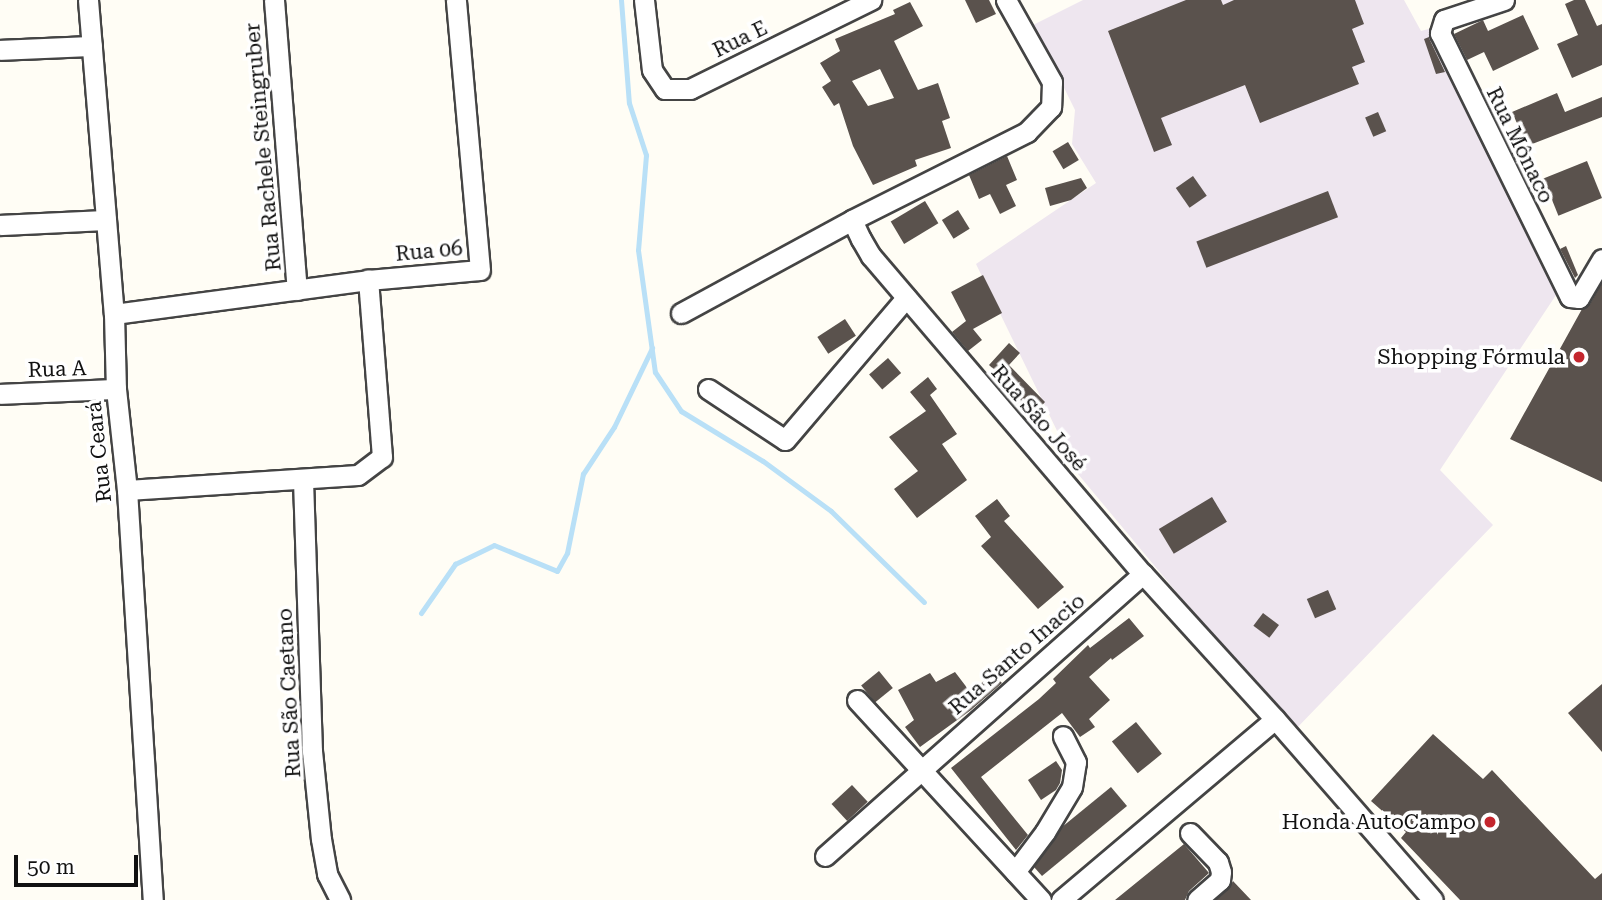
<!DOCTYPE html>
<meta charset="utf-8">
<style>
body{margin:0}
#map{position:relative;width:1602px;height:900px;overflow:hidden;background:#fffdf5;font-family:"Roboto Serif",serif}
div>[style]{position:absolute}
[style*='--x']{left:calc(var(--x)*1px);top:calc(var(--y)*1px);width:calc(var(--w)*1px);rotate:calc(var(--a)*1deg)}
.industrial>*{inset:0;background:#eee6ef}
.stream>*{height:5px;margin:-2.5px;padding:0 2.5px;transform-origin:2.5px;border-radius:2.5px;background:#b9e0f7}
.building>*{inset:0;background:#5a524d;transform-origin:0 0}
.roads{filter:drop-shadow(2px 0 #444) drop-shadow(-2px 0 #444) drop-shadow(0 2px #444) drop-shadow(0 -2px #444)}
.minor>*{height:19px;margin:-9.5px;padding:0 9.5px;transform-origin:9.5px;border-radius:9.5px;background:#fff}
.dots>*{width:19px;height:19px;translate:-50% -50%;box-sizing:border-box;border:4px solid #fff;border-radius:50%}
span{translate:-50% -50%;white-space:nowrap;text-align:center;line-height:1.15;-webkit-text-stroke:7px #fff;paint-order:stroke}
.street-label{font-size:21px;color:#111}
.poi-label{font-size:21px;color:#111}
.right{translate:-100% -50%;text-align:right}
.scale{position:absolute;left:14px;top:855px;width:124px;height:32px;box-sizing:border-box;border:4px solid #111;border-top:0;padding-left:9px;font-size:21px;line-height:24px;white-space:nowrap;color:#111;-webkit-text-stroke:5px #fff;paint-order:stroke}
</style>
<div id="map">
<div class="industrial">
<i style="clip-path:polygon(1083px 0,1404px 0,1421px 31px,1443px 25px,1564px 283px,1440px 470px,1493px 525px,1293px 732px,1078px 474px,976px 264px,1096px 183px,1072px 144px,1075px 110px,1033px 25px)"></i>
</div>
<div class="stream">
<i style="--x:621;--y:0;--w:103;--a:85.6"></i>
<i style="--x:629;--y:103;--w:55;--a:71.9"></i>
<i style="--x:646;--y:155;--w:95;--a:94.8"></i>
<i style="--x:638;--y:250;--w:123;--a:82.1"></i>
<i style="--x:655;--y:372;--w:47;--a:56.3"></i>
<i style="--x:681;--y:411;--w:96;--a:31.4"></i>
<i style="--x:763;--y:461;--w:84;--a:36.3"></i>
<i style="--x:831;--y:511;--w:130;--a:44.4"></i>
<i style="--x:421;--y:613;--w:60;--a:-55.2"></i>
<i style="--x:455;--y:564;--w:43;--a:-26"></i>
<i style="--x:494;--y:545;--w:68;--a:22.4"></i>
<i style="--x:557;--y:571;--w:21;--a:-61"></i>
<i style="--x:567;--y:553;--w:81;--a:-78.6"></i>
<i style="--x:583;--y:474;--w:56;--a:-56.6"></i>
<i style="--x:614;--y:427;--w:88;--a:-64.3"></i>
</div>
<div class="building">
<i style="clip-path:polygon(965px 0,989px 0,996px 14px,976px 23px)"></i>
<i style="clip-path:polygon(1186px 0,1221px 0,1223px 5px,1234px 0,1355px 0,1364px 24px,1352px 29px,1365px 62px,1352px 67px,1359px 84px,1260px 123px,1245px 85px,1161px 118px,1172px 145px,1154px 152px,1108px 31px)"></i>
<i style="clip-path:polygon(1574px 0,1585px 0,1597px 26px,1602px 24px,1602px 65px,1572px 78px,1557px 44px,1578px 35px,1565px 4px)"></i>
<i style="clip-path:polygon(evenodd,910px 2px,923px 26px,894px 41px,918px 90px,938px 83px,950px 118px,942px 121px,951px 148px,915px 160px,917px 166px,873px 185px,853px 146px,839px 103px,834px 106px,822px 87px,831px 81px,820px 63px,840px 51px,835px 39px,895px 14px,893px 10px,910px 2px,880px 69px,894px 98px,868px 106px,852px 81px,880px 69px)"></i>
<i style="clip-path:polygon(1523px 15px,1539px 49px,1493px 71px,1484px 52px,1467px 60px,1454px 34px,1483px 20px,1488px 31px)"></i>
<i style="clip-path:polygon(1429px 37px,1429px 38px,1445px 72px,1436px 74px,1424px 39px)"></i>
<i style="clip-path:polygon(1557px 93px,1565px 112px,1602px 97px,1602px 117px,1527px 146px,1512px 112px)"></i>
<i style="left:1378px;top:112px;width:21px;height:14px;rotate:67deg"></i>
<i style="left:1068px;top:142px;width:21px;height:18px;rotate:59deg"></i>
<i style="clip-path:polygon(1007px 156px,1017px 180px,1006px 185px,1016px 206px,1000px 214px,990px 194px,979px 199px,969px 175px)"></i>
<i style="left:1587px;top:161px;width:40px;height:47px;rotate:68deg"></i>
<i style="left:1193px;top:176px;width:24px;height:21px;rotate:55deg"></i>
<i style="clip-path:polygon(1081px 178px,1087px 188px,1071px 200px,1050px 206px,1045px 188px)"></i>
<i style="left:1328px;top:191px;width:28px;height:141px;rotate:69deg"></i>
<i style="left:925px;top:201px;width:26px;height:40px;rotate:59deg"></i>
<i style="left:958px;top:210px;width:22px;height:19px;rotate:58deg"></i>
<i style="clip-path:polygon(1566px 246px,1578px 275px,1575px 278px,1560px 249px)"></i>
<i style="clip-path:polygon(983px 275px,1002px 313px,973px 329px,982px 340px,968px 351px,952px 332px,966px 321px,951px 292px)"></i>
<i style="clip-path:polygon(1602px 283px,1602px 482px,1510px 439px,1582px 309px,1590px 304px)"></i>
<i style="left:845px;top:319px;width:20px;height:33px;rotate:57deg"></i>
<i style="clip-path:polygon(1009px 343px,1020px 353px,1009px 365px,1045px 402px,1038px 410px,1031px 403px,1021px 412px,1007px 396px,1014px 388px,989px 365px)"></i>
<i style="left:888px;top:358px;width:20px;height:25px;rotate:49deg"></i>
<i style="clip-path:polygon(928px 377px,937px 389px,930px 395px,957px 434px,942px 444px,967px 480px,917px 518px,894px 489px,918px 471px,889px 437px,926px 411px,910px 392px)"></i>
<i style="left:1212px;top:497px;width:29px;height:62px;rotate:59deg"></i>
<i style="clip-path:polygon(997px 499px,1010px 516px,1004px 521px,1064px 587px,1038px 609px,981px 546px,991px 537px,975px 516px)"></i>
<i style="left:1328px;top:590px;width:21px;height:23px;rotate:67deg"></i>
<i style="left:1263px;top:613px;width:20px;height:16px;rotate:37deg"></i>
<i style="clip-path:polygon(1129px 618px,1144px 636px,1112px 660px,1111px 658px,1089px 677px,1110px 700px,1089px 719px,1095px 727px,1080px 737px,1062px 713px,981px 777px,1028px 835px,1016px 850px,951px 768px,1039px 699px,1056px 683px,1053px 679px,1088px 645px,1090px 648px)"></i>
<i style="left:879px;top:671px;width:22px;height:23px;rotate:51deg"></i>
<i style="clip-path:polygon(955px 672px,971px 693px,992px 673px,1002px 683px,971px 710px,920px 747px,905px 727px,914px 720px,898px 690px,930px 673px,936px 682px)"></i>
<i style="clip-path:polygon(1602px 684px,1602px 752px,1568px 713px)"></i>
<i style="left:1136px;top:722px;width:41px;height:31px;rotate:51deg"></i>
<i style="clip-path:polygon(1433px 734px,1483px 779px,1492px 770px,1595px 879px,1602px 873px,1602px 900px,1460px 900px,1401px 838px,1406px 832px,1371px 801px)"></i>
<i style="clip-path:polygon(1056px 761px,1062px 770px,1060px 783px,1056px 790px,1041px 800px,1028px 780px)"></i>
<i style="left:852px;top:785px;width:23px;height:28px;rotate:47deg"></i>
<i style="clip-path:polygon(1111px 787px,1127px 806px,1042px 876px,1034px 867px,1062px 827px)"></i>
<i style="clip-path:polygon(1184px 844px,1209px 873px,1189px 891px,1185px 900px,1115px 900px)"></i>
<i style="clip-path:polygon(1233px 881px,1251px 900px,1216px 900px,1228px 889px)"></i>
</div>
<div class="roads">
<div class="minor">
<i style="--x:88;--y:0;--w:315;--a:85.3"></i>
<i style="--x:114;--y:314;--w:75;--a:88.5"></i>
<i style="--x:116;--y:389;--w:102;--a:83.8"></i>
<i style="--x:127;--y:490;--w:411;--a:86.4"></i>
<i style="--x:274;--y:0;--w:291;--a:85.5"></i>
<i style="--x:644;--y:0;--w:70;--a:83.5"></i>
<i style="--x:652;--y:70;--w:23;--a:56"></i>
<i style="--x:665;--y:89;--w:25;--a:0"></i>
<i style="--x:690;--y:89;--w:202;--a:-26.2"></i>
<i style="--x:1006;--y:0;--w:94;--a:60.7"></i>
<i style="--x:1052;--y:82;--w:25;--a:92"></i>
<i style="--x:1051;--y:107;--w:35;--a:134"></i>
<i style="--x:1027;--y:132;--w:196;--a:153.3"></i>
<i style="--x:852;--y:220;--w:21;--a:65"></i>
<i style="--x:861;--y:239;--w:20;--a:60"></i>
<i style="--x:871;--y:256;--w:418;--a:49.5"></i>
<i style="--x:1143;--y:574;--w:196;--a:47.7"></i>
<i style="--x:1275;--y:719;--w:240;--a:48.9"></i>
<i style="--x:1504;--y:0;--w:63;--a:161.6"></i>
<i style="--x:1444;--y:20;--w:14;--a:107"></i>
<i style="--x:1440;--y:33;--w:294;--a:63.8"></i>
<i style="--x:1570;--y:297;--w:9;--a:6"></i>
<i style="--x:1579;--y:298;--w:45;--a:-59.5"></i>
<i style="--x:0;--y:50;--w:92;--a:-2.5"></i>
<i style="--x:0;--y:225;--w:106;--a:-2.7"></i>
<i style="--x:681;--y:313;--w:195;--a:-28.5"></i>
<i style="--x:114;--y:314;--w:256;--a:-7.6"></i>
<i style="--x:368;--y:280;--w:112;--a:-5.1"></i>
<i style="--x:480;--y:270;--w:271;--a:-95.1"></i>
<i style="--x:708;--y:389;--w:92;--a:33.5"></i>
<i style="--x:785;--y:440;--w:187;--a:-49.6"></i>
<i style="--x:0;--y:394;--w:116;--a:-2.5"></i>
<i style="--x:303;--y:480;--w:271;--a:88.1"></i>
<i style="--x:312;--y:751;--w:88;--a:84.2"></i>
<i style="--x:321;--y:839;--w:36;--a:80"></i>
<i style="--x:327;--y:874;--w:29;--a:63"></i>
<i style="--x:127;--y:490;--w:231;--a:-3.7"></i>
<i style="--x:358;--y:475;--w:30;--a:-37"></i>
<i style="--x:382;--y:457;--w:178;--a:-94.5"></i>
<i style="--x:857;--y:700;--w:272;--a:47.4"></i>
<i style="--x:1190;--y:833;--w:40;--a:46"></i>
<i style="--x:1218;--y:862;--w:10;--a:73"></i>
<i style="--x:1221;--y:872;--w:8;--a:97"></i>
<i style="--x:1220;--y:880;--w:30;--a:139"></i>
<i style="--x:825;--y:856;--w:425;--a:-41.6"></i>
<i style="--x:1015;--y:872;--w:50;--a:-53.1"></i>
<i style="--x:1045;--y:832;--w:52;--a:-59"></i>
<i style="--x:1072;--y:787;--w:25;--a:-81"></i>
<i style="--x:1076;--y:762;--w:29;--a:-117"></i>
<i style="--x:1061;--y:900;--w:280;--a:-40.2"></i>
</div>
</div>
<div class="dots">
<i style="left:1579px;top:357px;background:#c4262e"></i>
<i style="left:1490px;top:822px;background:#c4262e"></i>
</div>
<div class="street-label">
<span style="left:740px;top:39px;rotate:-26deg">Rua E</span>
<span style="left:1520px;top:145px;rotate:64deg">Rua Mônaco</span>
<span style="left:263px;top:147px;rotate:-95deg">Rua Rachele Steingruber</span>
<span style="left:429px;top:251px;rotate:-5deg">Rua 06</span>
<span style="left:57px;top:369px;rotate:-2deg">Rua A</span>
<span style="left:1039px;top:418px;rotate:49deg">Rua São José</span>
<span style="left:99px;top:452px;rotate:-96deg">Rua Ceará</span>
<span style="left:1017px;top:654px;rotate:-41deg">Rua Santo Inacio</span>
<span style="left:289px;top:693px;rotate:-93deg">Rua São Caetano</span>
</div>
<div class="poi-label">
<span class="right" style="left:1565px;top:357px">Shopping Fórmula</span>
<span class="right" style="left:1476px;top:822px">Honda AutoCampo</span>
</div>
<div class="scale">50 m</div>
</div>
